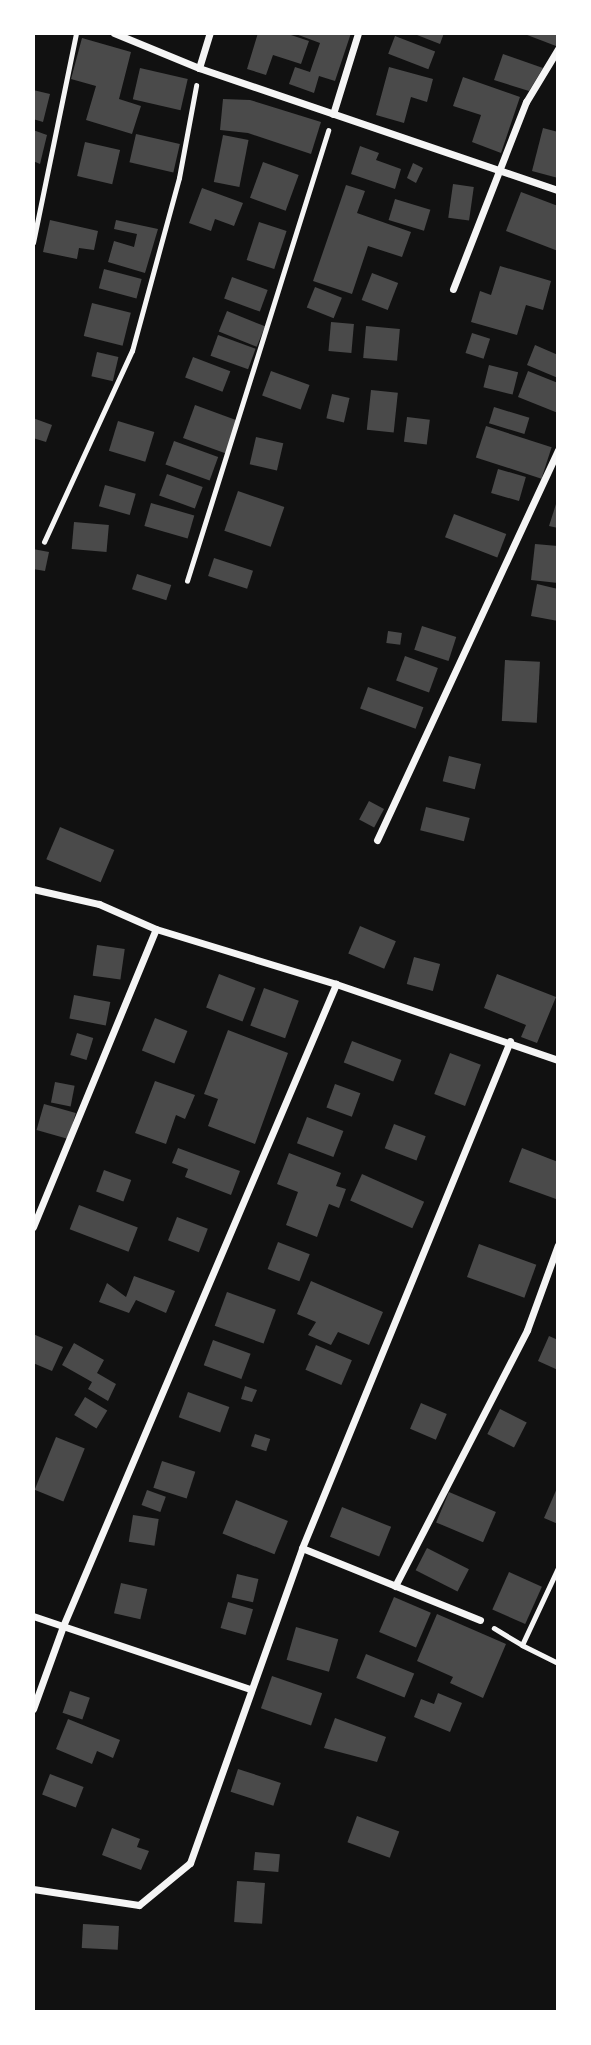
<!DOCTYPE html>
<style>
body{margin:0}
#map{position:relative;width:591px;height:2045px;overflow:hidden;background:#111;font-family:"Open Sans",sans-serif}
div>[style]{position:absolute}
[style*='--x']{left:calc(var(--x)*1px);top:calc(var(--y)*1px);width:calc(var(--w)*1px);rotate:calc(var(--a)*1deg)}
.building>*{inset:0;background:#4a4a4a;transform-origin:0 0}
.path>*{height:4.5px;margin:-2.25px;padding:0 2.25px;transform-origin:2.25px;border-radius:2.25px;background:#f5f5f5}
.minor>*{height:7px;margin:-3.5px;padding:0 3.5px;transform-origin:3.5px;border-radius:3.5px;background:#f5f5f5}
span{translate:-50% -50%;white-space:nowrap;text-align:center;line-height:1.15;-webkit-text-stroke:5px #fff;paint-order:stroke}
.frame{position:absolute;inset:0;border:35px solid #fff;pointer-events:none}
</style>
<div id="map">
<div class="building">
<i style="clip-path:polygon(258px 33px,285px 33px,309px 41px,301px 64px,273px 55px,266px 75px,247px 69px)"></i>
<i style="clip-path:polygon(293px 33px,351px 33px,335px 81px,319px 76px,314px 93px,289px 84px,295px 67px,310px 72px,320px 43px)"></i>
<i style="clip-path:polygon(412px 33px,444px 33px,440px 44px)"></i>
<i style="clip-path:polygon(522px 33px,558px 33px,558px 42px,556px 46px)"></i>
<i style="left:395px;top:36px;width:43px;height:19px;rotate:21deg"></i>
<i style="clip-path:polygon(82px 38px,131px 52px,119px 99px,141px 106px,132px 134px,86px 120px,96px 86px,71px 79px)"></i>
<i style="clip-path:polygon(503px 54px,543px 68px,529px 91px,494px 80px)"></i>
<i style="clip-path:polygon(389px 67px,433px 79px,427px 102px,411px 97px,404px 123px,376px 115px)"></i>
<i style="left:140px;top:68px;width:49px;height:32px;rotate:13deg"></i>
<i style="clip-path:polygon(463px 77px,520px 97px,501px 153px,472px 142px,481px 115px,453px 106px)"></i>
<i style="clip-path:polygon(33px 90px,50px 94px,43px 122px,33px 119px)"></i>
<i style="clip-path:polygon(223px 99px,250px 100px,321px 122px,311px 154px,248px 133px,220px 130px)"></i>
<i style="clip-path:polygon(543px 128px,558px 132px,558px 178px,532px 171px)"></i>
<i style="clip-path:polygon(33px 130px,47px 135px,40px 164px,33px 161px)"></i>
<i style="left:136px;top:134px;width:45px;height:29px;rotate:13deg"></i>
<i style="left:223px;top:135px;width:26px;height:48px;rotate:11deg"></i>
<i style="left:85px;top:142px;width:36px;height:35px;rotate:13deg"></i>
<i style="clip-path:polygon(360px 146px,379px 153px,376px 160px,401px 169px,395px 189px,351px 174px)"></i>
<i style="left:263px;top:162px;width:38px;height:38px;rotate:20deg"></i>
<i style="clip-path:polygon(413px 163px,423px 168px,416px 183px,407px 178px)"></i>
<i style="left:453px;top:184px;width:21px;height:34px;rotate:8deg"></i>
<i style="clip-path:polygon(346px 185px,365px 191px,357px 213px,411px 232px,402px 257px,368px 246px,352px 294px,313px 281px)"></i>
<i style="clip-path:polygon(202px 188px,243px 203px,234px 226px,215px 219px,211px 231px,189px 223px)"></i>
<i style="clip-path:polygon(521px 192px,558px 206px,558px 251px,506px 231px)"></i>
<i style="left:395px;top:199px;width:37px;height:22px;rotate:17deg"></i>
<i style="clip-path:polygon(50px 220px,98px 231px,94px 250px,79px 248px,77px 259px,43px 252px)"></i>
<i style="clip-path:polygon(116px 220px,158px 229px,145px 273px,108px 262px,114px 241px,134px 247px,137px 234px,114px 229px)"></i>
<i style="left:259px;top:222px;width:29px;height:40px;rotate:18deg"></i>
<i style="clip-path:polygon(500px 266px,551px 281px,543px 310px,526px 305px,517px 335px,471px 322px,480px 291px,491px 295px)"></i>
<i style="left:104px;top:269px;width:39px;height:20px;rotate:15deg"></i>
<i style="left:372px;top:273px;width:28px;height:29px;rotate:21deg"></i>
<i style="left:232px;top:277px;width:38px;height:23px;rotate:20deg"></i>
<i style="left:315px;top:287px;width:29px;height:22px;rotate:22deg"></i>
<i style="left:92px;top:303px;width:40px;height:34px;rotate:14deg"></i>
<i style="left:227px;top:311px;width:41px;height:22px;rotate:22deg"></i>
<i style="left:331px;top:322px;width:23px;height:29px;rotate:5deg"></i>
<i style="left:366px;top:326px;width:34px;height:32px;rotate:5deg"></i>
<i style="left:472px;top:333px;width:19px;height:21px;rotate:18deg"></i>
<i style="left:218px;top:335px;width:40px;height:22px;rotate:20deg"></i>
<i style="clip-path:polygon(535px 345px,558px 355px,558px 378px,527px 365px)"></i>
<i style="left:97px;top:352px;width:22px;height:25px;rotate:13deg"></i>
<i style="left:193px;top:357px;width:40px;height:22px;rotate:21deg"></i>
<i style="left:489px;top:365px;width:30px;height:23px;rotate:14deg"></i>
<i style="left:271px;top:371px;width:41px;height:26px;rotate:20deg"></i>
<i style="clip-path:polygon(528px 371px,558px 383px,558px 413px,518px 397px)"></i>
<i style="left:371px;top:390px;width:27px;height:40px;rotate:6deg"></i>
<i style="left:332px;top:394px;width:18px;height:25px;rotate:13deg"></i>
<i style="left:195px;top:405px;width:45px;height:35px;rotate:20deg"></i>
<i style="left:494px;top:407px;width:37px;height:17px;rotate:17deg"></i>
<i style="left:407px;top:417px;width:23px;height:25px;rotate:7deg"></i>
<i style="clip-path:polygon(33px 418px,52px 425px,46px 442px,33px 438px)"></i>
<i style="left:118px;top:421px;width:38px;height:31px;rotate:17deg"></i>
<i style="left:486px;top:426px;width:69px;height:33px;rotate:18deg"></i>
<i style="left:256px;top:437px;width:28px;height:28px;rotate:13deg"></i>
<i style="left:174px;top:441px;width:47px;height:25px;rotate:20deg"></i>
<i style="left:498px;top:469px;width:29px;height:25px;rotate:16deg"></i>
<i style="left:167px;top:474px;width:38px;height:23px;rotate:20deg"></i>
<i style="left:105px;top:485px;width:32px;height:22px;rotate:16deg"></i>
<i style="left:238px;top:491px;width:49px;height:42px;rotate:19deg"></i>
<i style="clip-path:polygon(557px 501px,558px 501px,558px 528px,549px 526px)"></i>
<i style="left:151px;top:503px;width:45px;height:24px;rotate:16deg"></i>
<i style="left:454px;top:514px;width:56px;height:25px;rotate:21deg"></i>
<i style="left:74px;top:522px;width:35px;height:27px;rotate:5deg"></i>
<i style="clip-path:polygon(535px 544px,558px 546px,558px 583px,531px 580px)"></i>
<i style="clip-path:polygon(33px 549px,49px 552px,45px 571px,33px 569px)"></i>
<i style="left:214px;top:558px;width:41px;height:19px;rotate:18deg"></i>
<i style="left:137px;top:574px;width:36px;height:16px;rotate:18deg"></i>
<i style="clip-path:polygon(537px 584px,558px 589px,558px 621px,531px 616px)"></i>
<i style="left:422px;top:626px;width:36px;height:25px;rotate:18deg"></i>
<i style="left:388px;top:631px;width:14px;height:12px;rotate:8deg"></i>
<i style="left:405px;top:656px;width:35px;height:26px;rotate:20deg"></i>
<i style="left:505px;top:660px;width:35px;height:61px;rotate:3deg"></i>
<i style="left:368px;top:687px;width:59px;height:23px;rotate:20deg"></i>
<i style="left:449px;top:756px;width:33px;height:26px;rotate:14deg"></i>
<i style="left:369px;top:801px;width:17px;height:21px;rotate:28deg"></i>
<i style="left:426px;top:807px;width:45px;height:24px;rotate:14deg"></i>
<i style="left:60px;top:827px;width:59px;height:35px;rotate:23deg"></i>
<i style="left:360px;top:926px;width:39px;height:30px;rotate:23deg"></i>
<i style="left:97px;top:945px;width:28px;height:31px;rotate:8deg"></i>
<i style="left:414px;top:957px;width:27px;height:28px;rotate:15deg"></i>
<i style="left:219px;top:974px;width:39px;height:36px;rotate:21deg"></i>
<i style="clip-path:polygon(497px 974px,556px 997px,537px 1043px,521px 1037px,526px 1025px,484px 1008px)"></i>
<i style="left:264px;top:988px;width:37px;height:40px;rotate:20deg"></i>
<i style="left:74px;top:995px;width:37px;height:24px;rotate:11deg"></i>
<i style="left:155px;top:1018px;width:35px;height:35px;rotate:22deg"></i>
<i style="clip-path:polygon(228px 1030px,288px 1053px,255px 1144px,208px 1126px,218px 1099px,204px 1094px)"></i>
<i style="left:77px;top:1033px;width:17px;height:23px;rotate:17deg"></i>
<i style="left:352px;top:1041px;width:53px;height:23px;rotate:21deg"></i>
<i style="left:450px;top:1053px;width:33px;height:44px;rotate:21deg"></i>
<i style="clip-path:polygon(155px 1081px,195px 1095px,185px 1119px,176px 1115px,166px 1144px,135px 1133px)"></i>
<i style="left:55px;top:1082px;width:20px;height:21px;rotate:11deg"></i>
<i style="left:335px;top:1084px;width:27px;height:25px;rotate:20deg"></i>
<i style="left:44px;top:1104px;width:33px;height:27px;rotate:16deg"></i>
<i style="left:307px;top:1117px;width:39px;height:28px;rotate:21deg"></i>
<i style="left:394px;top:1124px;width:34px;height:26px;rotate:21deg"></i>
<i style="clip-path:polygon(178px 1148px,240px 1171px,231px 1195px,185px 1177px,188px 1169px,172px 1163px)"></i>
<i style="clip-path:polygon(522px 1148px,558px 1162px,556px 1199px,509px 1182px)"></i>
<i style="clip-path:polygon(289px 1153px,341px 1173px,336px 1186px,346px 1189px,339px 1208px,329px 1204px,317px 1237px,286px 1225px,298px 1192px,277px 1184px)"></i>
<i style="left:104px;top:1170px;width:29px;height:23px;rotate:20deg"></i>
<i style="left:362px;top:1174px;width:68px;height:29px;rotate:24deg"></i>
<i style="left:79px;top:1205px;width:63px;height:26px;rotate:21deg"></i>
<i style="left:177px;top:1217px;width:33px;height:25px;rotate:21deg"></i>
<i style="left:278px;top:1242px;width:34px;height:29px;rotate:21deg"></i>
<i style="left:479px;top:1244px;width:61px;height:35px;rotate:20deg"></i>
<i style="clip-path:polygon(134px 1276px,175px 1291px,166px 1313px,136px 1300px,129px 1313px,99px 1302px,107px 1283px,126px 1297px)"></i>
<i style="clip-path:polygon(311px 1281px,383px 1312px,369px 1345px,338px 1332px,331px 1345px,308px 1335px,316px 1322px,297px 1314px)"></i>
<i style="left:227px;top:1292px;width:52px;height:36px;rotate:20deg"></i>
<i style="clip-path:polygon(33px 1334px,63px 1347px,52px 1371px,33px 1363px)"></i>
<i style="clip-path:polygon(549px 1336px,558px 1340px,558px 1370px,538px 1361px)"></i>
<i style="left:213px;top:1340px;width:40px;height:27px;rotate:20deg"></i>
<i style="clip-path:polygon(74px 1343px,104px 1360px,97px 1373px,116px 1384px,108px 1401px,88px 1389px,92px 1382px,62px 1365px)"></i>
<i style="left:316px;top:1345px;width:39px;height:27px;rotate:23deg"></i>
<i style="clip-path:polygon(245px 1386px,257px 1390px,252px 1402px,241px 1399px)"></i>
<i style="left:188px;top:1392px;width:44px;height:27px;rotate:20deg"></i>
<i style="left:85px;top:1397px;width:26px;height:21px;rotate:31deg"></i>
<i style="left:421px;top:1403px;width:28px;height:28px;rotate:23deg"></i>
<i style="left:500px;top:1409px;width:30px;height:28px;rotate:27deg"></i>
<i style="left:255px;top:1434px;width:16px;height:13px;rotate:18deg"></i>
<i style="left:56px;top:1437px;width:31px;height:57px;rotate:22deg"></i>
<i style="left:162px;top:1461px;width:35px;height:28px;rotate:18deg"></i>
<i style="clip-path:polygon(558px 1486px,558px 1524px,544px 1518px)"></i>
<i style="left:147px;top:1490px;width:20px;height:16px;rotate:20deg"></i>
<i style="left:449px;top:1492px;width:51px;height:33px;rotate:23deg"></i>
<i style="left:236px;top:1500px;width:56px;height:36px;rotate:22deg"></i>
<i style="left:342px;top:1507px;width:53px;height:32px;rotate:22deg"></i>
<i style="left:133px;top:1515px;width:26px;height:27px;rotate:9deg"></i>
<i style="left:427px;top:1548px;width:47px;height:25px;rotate:27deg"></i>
<i style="left:509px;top:1572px;width:36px;height:41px;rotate:24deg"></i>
<i style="left:237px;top:1574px;width:22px;height:24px;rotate:13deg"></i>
<i style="left:121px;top:1583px;width:27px;height:31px;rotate:13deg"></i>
<i style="left:394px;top:1597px;width:40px;height:38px;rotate:23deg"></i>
<i style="left:228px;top:1602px;width:26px;height:27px;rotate:16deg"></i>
<i style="clip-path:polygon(437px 1614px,506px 1644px,483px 1698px,450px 1683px,453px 1677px,417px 1661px)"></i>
<i style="left:296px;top:1627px;width:44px;height:34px;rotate:16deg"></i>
<i style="left:366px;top:1654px;width:52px;height:26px;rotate:22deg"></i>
<i style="left:272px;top:1676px;width:53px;height:34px;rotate:19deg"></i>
<i style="left:70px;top:1691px;width:21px;height:23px;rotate:19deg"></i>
<i style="clip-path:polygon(438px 1693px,462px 1703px,450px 1732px,414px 1717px,421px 1699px,434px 1704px)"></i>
<i style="clip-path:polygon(335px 1718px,386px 1737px,377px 1762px,324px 1748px)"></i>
<i style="clip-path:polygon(68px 1719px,120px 1740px,113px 1758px,97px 1751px,92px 1764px,56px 1749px)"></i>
<i style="left:238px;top:1769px;width:45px;height:24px;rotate:18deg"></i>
<i style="left:50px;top:1774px;width:36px;height:22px;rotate:21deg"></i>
<i style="left:357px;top:1816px;width:45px;height:28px;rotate:20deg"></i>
<i style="clip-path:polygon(112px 1828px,140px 1839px,137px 1847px,149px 1851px,141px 1870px,102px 1855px)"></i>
<i style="left:255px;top:1852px;width:25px;height:18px;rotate:5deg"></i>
<i style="left:237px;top:1881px;width:28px;height:41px;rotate:4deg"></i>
<i style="left:83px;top:1924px;width:36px;height:24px;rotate:3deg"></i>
</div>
<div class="path">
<i style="--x:33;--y:243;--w:214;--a:-78.4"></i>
<i style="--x:44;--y:542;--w:210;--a:-65.3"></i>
<i style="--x:132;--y:351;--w:179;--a:-74.8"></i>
<i style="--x:179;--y:178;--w:94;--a:-79.5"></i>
<i style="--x:187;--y:581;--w:472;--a:-72.6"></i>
<i style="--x:494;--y:1628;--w:33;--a:31"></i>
<i style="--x:522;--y:1645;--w:85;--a:-64.9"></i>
<i style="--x:522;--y:1645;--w:40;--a:26.6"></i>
</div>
<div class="minor">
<i style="--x:114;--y:33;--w:92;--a:22.4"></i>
<i style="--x:199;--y:68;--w:379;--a:18.8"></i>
<i style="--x:199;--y:68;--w:37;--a:-73"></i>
<i style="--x:333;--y:114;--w:85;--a:-72.8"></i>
<i style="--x:453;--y:289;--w:201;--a:-68.7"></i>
<i style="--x:526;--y:102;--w:62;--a:-58.9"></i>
<i style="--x:377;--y:840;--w:430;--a:-65.1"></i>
<i style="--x:33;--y:889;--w:68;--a:12.8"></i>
<i style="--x:99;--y:904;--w:62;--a:23.7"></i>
<i style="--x:156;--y:929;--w:188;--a:17"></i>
<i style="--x:336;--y:984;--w:235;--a:18.9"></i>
<i style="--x:33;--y:1227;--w:322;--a:-67.6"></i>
<i style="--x:302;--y:1548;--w:192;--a:22"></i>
<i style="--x:395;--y:1586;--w:288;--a:-62.7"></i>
<i style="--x:527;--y:1330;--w:90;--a:-70"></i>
<i style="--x:33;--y:1616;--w:229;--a:18.6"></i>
<i style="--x:33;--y:1709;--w:88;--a:-70.1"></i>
<i style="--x:63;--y:1626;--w:698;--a:-66.96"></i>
<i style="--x:33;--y:1889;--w:107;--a:8.6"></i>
<i style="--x:139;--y:1905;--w:66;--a:-39.5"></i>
<i style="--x:190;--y:1863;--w:334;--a:-70.4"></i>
<i style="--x:302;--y:1548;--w:548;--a:-67.69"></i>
</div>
<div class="frame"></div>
</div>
